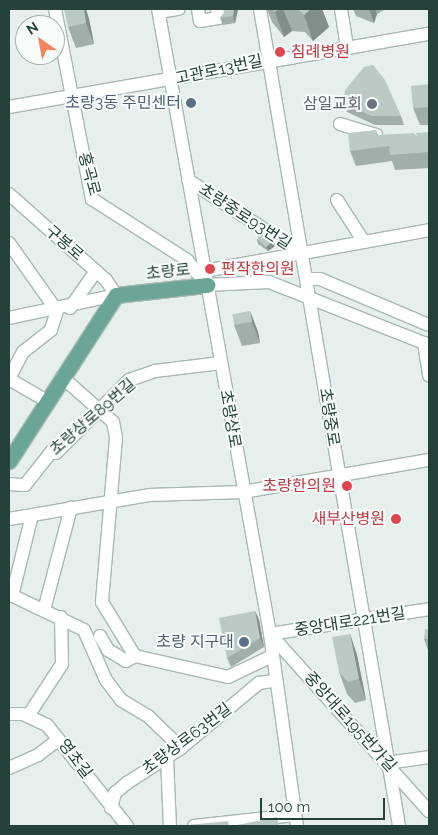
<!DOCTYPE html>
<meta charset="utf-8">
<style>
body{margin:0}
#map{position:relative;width:438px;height:835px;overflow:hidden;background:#e6efeb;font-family:Raleway,"Noto Sans KR",sans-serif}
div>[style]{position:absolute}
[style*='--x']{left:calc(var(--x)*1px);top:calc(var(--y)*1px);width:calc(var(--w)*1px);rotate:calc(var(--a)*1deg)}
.roads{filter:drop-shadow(1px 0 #a8b8b2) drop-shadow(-1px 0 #a8b8b2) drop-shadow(0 1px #a8b8b2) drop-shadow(0 -1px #a8b8b2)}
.minor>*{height:12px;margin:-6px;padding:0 6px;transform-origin:6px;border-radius:6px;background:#fff}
.major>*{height:15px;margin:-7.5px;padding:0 7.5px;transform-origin:7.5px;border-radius:7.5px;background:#6aa596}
.wall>*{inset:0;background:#a1aea9}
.shaded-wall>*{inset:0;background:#838d89}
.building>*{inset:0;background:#bbcac4;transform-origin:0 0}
.dots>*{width:14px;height:14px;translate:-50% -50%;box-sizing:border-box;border:2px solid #f7fbf9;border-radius:50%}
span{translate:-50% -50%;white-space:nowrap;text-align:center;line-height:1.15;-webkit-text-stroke:4px #f7fbf9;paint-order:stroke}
.health-label{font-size:16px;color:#be3a42}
.left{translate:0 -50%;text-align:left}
.right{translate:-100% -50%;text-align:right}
.street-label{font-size:16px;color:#24423a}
.service-label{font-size:16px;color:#4e5e75}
.worship-label{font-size:16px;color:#5b616d}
.frame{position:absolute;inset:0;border:10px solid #24423a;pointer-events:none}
.north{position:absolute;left:15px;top:15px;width:50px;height:50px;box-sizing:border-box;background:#f7fbf9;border:1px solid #a3b1ad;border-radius:50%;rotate:327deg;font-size:14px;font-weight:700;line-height:20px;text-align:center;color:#24423a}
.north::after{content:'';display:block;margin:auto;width:18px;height:22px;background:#f4845f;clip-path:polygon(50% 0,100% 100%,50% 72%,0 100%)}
.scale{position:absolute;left:260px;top:798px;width:125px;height:22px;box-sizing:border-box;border:2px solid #24423a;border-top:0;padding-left:6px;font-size:15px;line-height:18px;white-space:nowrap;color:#24423a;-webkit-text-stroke:4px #f7fbf9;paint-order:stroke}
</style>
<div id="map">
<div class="roads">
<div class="minor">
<i style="--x:55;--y:9;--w:194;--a:79"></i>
<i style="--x:92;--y:199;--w:113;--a:32.7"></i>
<i style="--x:187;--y:260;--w:29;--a:52"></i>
<i style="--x:158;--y:9;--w:635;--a:79.84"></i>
<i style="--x:270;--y:634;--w:194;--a:82"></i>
<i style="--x:198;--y:9;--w:12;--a:81"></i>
<i style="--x:200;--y:21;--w:19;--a:-9"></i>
<i style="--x:219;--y:18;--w:9;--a:-103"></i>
<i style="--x:260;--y:9;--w:829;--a:80.34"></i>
<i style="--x:341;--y:9;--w:38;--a:81"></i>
<i style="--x:159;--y:12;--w:20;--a:-9"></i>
<i style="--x:9;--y:107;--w:426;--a:-9.9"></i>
<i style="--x:340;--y:124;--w:38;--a:17"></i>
<i style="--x:188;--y:180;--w:135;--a:32.9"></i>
<i style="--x:9;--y:194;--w:130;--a:41.6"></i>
<i style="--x:106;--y:280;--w:18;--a:56"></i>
<i style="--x:116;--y:295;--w:109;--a:167.9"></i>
<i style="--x:337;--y:200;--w:50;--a:57.3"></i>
<i style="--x:9;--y:243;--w:83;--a:54.8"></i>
<i style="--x:57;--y:311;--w:20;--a:108"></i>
<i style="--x:51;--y:330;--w:36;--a:142"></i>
<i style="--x:23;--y:352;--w:30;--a:118"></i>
<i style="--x:204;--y:271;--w:229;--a:-10.3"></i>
<i style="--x:307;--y:279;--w:13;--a:0"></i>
<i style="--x:320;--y:279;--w:118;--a:22.9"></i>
<i style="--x:207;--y:285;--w:62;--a:-2.8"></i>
<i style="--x:269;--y:282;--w:172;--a:21.5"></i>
<i style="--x:70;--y:308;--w:45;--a:-54.9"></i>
<i style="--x:424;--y:343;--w:33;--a:81"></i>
<i style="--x:62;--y:377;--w:68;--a:41.4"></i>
<i style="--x:113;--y:422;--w:16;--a:79"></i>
<i style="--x:116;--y:438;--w:165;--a:94.9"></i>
<i style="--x:102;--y:602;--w:63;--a:58.6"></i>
<i style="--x:135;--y:656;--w:95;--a:12.7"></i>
<i style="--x:228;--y:677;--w:49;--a:-25.5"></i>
<i style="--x:9;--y:379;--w:44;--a:30.1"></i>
<i style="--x:9;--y:484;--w:16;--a:4"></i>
<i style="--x:25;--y:485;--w:43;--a:-51.5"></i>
<i style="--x:52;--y:451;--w:4;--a:27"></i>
<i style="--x:56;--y:453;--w:103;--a:-45"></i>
<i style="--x:129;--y:380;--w:28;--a:-19"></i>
<i style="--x:155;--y:371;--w:66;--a:-6.9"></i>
<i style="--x:9;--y:519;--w:142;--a:-9.7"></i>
<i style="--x:149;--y:495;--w:94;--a:-1.8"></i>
<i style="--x:243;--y:492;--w:189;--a:-9.8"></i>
<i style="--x:9;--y:594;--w:83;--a:25.6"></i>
<i style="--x:84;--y:630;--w:55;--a:66.3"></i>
<i style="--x:106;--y:680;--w:25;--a:53"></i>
<i style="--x:121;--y:700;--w:31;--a:31"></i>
<i style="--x:148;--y:716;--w:46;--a:44.1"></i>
<i style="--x:12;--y:596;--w:83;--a:-76.1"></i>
<i style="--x:44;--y:610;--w:106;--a:-75.2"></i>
<i style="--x:270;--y:634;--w:238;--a:48.1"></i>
<i style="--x:270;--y:634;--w:161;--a:-8.9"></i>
<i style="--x:100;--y:636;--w:16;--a:60"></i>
<i style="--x:108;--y:650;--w:21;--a:31"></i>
<i style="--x:126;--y:661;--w:10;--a:-29"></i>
<i style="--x:9;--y:714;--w:14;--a:0"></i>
<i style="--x:23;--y:714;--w:26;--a:25"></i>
<i style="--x:47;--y:725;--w:129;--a:51.6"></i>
<i style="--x:28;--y:716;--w:62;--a:-56.8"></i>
<i style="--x:62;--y:664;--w:47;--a:-91.2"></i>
<i style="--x:167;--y:758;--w:68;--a:87.5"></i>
<i style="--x:387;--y:763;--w:42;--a:-8.1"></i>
<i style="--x:9;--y:768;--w:32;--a:-24"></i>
<i style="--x:38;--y:755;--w:26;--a:-37"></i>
<i style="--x:111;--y:808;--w:16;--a:-75"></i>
<i style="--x:115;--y:793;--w:16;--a:-40"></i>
<i style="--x:127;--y:783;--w:64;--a:-32.9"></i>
<i style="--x:181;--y:748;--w:102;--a:-39.8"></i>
<i style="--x:259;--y:683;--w:15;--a:-8"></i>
<i style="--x:194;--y:826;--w:101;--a:-6.3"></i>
</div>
<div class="major">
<i style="--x:9;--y:461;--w:197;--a:-57.2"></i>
<i style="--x:116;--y:295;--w:92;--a:-6.3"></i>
</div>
</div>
<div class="wall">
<i style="clip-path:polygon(84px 9px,86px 9px,89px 19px,94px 44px,76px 48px,68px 27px)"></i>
<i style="clip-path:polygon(224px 9px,238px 9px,235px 23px,223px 25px,220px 18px,224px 13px)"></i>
<i style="clip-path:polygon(267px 9px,322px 9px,329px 27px,313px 41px,305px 32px,292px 31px,284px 37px,272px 22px)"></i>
<i style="clip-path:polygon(353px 9px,386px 9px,377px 14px,374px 23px,356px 16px)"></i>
<i style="clip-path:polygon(429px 84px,429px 125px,420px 125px,413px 108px)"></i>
<i style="clip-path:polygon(343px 103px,401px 116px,404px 125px,375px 125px,347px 112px)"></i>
<i style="clip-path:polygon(376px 130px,378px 135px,417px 137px,429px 132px,429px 168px,395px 170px,392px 161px,356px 166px,350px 151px)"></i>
<i style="clip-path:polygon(257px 239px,273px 241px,275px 246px,268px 251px,258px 244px)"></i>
<i style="clip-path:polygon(250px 311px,258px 332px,260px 343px,242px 346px,234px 325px)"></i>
<i style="clip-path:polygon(255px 611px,259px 620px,264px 647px,231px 667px,227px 658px)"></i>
<i style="clip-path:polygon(429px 630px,429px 653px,424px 639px)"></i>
<i style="clip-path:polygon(350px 634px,357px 655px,366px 700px,355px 703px,347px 694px,339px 672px)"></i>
</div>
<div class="shaded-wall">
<i style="clip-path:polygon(84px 9px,86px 9px,89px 19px,94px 44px,86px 23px)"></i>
<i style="clip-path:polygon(234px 9px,238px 9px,235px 23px,233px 16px)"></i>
<i style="clip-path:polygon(279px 9px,283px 9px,292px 31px,284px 37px,275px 12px)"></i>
<i style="clip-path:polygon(311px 9px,322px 9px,329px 27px,313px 41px,304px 15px)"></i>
<i style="clip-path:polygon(369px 9px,375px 9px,377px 14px,374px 23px)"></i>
<i style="clip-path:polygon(273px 241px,275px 246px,268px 251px,266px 247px)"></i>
<i style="clip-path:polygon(250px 311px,258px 332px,260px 343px,252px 322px)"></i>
<i style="clip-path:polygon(255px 611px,259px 620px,264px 647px,260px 638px)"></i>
<i style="clip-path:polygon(350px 634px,357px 655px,366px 700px,359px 679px)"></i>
</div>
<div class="building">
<i style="clip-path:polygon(64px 9px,84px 9px,86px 23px,68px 27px)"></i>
<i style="clip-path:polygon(224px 9px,234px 9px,233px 16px,220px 18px,224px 13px)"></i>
<i style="clip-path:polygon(273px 9px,279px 9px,275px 12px)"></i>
<i style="clip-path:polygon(298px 9px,311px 9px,304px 15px)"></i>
<i style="clip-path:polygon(373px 65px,385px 80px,401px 116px,372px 116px,343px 103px,345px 90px,364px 67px)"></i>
<i style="clip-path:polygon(429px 84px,429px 107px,413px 108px,411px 86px)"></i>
<i style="clip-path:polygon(376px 130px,377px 135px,414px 133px,417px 137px,416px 133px,429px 132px,429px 152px,390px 155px,389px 146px,350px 151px,348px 133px)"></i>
<i style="clip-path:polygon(261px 233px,273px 241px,266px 247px,257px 239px)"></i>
<i style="left:250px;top:311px;width:11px;height:18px;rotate:80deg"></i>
<i style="clip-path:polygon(255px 611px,260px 638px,227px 658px,219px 618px)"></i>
<i style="clip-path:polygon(425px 629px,429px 630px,429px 639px,424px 639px)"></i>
<i style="clip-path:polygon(350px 634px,359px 679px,348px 682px,339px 672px,332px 637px)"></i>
<i style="clip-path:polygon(277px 817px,279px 826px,237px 826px,237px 825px)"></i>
<i style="clip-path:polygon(228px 821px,229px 826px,177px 826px)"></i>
</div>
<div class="dots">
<i style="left:280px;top:52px;background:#e0444e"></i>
<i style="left:191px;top:103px;background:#5c6f8a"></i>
<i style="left:372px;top:104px;background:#6b7280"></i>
<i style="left:210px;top:269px;background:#e0444e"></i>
<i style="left:347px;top:486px;background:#e0444e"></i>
<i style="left:396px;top:519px;background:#e0444e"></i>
<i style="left:244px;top:642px;background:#5c6f8a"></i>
</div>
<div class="health-label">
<span class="left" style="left:291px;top:52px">침례병원</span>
<span class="left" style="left:221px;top:269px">편작한의원</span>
<span class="right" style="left:336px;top:486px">초량한의원</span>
<span class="right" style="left:385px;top:519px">새부산병원</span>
</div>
<div class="street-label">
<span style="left:219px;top:70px;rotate:-12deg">고관로13번길</span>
<span style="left:89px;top:174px;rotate:75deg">홍곡로</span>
<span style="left:245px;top:217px;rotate:33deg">초량중로93번길</span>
<span style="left:64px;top:243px;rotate:41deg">구봉로</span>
<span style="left:168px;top:272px;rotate:-6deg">초량로</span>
<span style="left:93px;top:417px;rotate:-41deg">초량상로89번길</span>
<span style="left:329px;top:417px;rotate:81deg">초량중로</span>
<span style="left:230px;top:419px;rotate:80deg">초량상로</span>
<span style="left:350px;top:622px;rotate:-9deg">중앙대로221번길</span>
<span style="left:350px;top:722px;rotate:48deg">중앙대로195번가길</span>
<span style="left:187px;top:739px;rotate:-37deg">초량상로63번길</span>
<span style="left:75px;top:759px;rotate:53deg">영초길</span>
</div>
<div class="service-label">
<span class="right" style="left:181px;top:103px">초량3동 주민센터</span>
<span class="right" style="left:234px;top:642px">초량 지구대</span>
</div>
<div class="worship-label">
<span class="right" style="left:362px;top:104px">삼일교회</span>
</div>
<div class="frame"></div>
<div class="north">N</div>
<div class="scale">100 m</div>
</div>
